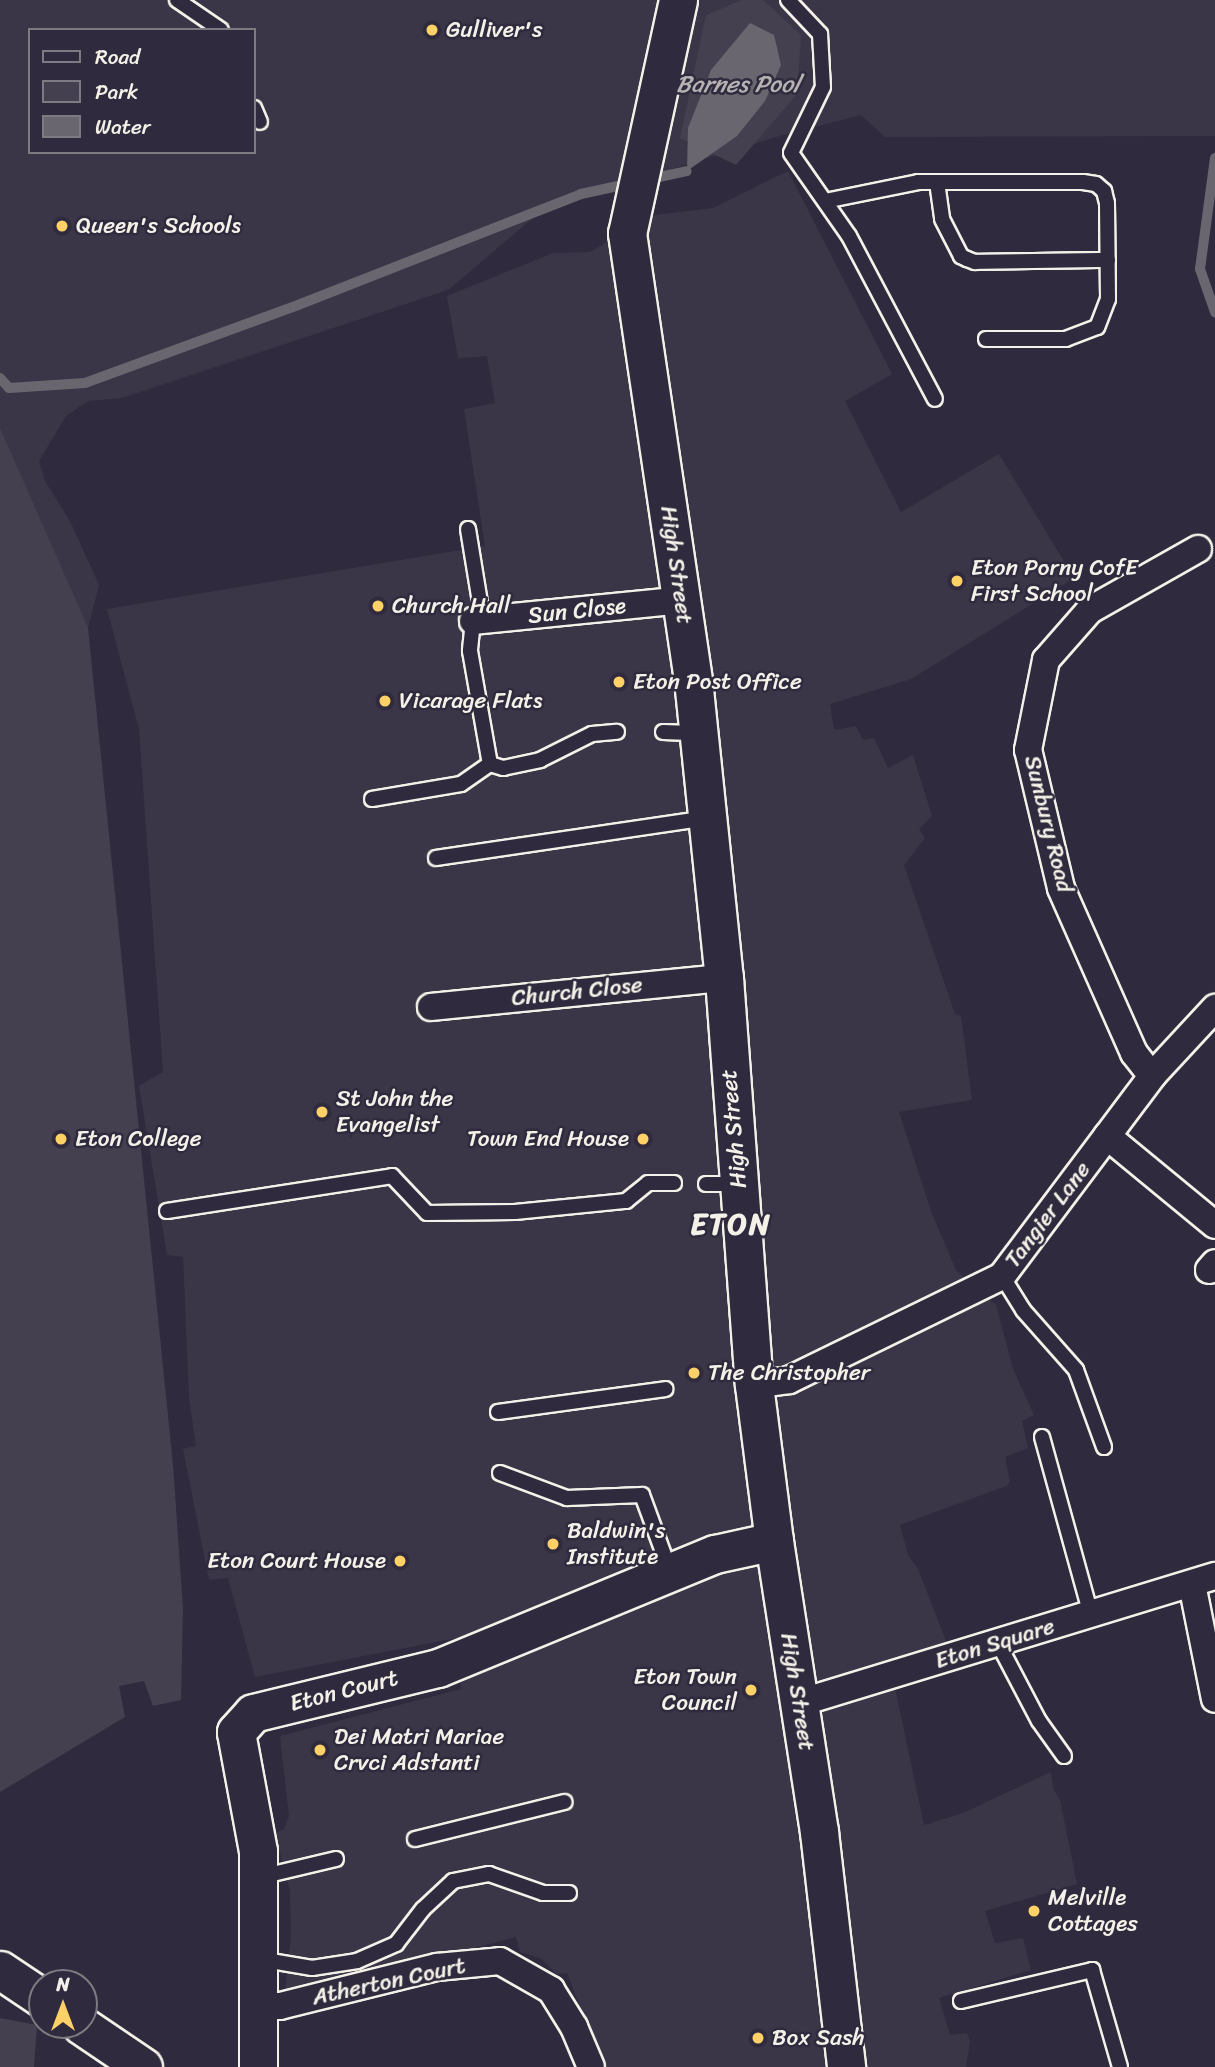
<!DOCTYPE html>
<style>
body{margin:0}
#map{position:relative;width:1215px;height:2067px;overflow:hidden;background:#2f2a3d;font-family:Sriracha,sans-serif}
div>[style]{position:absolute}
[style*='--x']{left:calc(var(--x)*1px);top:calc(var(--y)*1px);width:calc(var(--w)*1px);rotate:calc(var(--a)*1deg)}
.built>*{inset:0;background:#3b3647}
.green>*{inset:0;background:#454050}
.water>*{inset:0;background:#6a6670}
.stream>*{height:10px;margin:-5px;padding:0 5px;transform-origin:5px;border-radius:5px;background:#6a6670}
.roads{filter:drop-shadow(2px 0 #f4f1e8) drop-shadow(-2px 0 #f4f1e8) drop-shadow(0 2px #f4f1e8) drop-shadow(0 -2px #f4f1e8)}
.lane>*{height:14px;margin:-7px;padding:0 7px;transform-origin:7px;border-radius:7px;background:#2f2a3d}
.street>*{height:26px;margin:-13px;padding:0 13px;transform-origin:13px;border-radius:13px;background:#2f2a3d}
.secondary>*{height:37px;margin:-18.5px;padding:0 18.5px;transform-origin:18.5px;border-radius:18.5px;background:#2f2a3d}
.dots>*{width:19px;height:19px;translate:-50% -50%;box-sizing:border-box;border:4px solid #2f2a3d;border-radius:50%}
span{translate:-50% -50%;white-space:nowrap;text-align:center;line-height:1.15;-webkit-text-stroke:5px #2f2a3d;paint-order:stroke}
.poi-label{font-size:23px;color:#f4f1e8}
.left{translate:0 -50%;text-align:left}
.right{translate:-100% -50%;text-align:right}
.street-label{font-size:23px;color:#f4f1e8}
.water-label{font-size:24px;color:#b6b2b2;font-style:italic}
.district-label{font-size:30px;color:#f4f1e8;font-weight:700;letter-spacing:2px}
.legend{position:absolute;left:28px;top:28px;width:228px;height:126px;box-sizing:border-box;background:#2f2a3d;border:2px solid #7e7a81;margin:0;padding:9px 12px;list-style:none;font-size:21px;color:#f4f1e8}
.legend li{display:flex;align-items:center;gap:14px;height:35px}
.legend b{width:35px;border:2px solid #7e7a81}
.north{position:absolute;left:28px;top:1969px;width:70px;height:70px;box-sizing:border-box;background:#2f2a3d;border:2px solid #7e7a81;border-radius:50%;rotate:0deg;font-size:19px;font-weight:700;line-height:28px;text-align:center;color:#f4f1e8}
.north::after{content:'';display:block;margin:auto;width:24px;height:32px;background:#ffd166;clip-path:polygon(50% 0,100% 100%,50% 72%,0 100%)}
</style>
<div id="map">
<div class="built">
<i style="clip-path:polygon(evenodd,0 0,1215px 0,1215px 136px,885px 137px,861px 115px,776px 137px,545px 208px,448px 290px,122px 398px,88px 401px,66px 416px,39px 461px,45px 481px,70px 521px,99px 585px,88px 628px,0 1759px,0 0,30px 30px,254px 30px,254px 152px,30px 152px,30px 30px)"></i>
<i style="clip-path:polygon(788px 171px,892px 374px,845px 401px,901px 512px,999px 454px,1074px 578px,911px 679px,830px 704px,834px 730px,856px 726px,863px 740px,874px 738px,888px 768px,913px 755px,932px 816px,919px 829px,925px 838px,904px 865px,955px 1014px,961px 1016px,972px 1100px,899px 1112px,932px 1214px,956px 1270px,996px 1305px,1013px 1369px,1034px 1415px,1022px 1421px,1028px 1448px,1005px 1457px,1010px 1482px,1006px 1486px,900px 1525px,908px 1555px,918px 1569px,949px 1649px,891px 1669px,924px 1825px,963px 1813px,1051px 1772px,1053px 1788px,1060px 1800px,1077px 1884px,985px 1911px,995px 1943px,1023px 1938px,1031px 1970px,939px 1998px,950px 2035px,967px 2033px,970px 2041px,966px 2067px,603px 2067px,567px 1973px,556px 1974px,542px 1959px,520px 1952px,516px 1937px,284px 1998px,291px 1935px,290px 1891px,275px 1833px,284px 1829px,289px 1816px,280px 1736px,461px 1689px,457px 1638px,255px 1677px,228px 1578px,209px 1580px,183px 1449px,196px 1446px,189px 1398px,183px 1257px,167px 1255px,139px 1086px,163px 1072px,139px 729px,107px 609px,485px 546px,464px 409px,495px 403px,487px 356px,458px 358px,447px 296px,553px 253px,590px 252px,655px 215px,713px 208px)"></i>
</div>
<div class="green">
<i style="clip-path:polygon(742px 0,763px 0,801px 35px,797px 94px,736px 165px,680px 138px,706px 15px)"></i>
<i style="clip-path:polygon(0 428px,88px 628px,173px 1465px,183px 1608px,181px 1700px,153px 1706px,144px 1681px,119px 1686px,125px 1717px,0 1792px)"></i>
<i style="clip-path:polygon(0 2018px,37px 2025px,34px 2067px,0 2067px)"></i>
</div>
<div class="water">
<i style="clip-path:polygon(750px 23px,774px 35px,781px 65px,765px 101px,737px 136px,687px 171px,688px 128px,711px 70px)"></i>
</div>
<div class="stream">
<i style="--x:1215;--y:158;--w:112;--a:97.7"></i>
<i style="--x:1200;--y:269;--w:46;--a:70.8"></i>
<i style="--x:0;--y:378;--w:13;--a:48"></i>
<i style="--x:9;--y:388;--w:76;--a:-3.8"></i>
<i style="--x:85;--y:383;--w:227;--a:-20.1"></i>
<i style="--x:298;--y:305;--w:304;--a:-21.4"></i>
<i style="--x:581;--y:194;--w:108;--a:-12.2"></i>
</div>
<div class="roads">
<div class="lane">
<i style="--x:177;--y:0;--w:53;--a:34.3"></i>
<i style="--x:788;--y:0;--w:47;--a:46.7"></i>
<i style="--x:820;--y:34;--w:53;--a:86.8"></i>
<i style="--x:823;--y:87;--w:73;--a:115.9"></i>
<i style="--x:791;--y:153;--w:101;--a:55.1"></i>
<i style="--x:849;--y:236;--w:184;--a:62.2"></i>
<i style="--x:254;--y:108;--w:15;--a:67"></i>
<i style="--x:937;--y:182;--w:37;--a:82"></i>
<i style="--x:942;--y:219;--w:42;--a:62.8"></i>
<i style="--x:961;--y:256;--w:7;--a:27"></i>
<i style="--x:967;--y:259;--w:9;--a:21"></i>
<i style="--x:975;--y:262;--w:133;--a:-0.9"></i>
<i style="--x:825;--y:201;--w:95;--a:-11.5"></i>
<i style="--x:918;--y:182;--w:165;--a:0"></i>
<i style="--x:1083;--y:182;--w:13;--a:9"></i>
<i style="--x:1096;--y:184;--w:11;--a:41"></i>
<i style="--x:1104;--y:191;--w:12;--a:76"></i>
<i style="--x:1107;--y:203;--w:96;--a:89.4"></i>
<i style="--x:1108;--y:299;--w:30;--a:111"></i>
<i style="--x:1097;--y:327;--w:33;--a:159"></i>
<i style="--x:1066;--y:339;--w:80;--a:180"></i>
<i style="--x:468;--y:529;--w:93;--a:80.7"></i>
<i style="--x:473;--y:621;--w:30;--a:96"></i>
<i style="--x:470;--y:651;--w:115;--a:80"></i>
<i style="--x:490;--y:764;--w:14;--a:17"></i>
<i style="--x:503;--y:768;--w:38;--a:-12"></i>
<i style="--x:540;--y:760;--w:58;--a:-26.6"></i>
<i style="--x:592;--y:734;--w:25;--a:-5"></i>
<i style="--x:663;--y:732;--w:34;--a:2"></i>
<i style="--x:372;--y:799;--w:90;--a:-9.6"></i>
<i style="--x:461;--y:784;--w:35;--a:-35"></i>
<i style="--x:436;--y:858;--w:274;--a:-8.4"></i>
<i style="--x:706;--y:1184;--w:32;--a:0"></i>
<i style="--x:167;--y:1211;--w:228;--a:-8.8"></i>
<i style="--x:392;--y:1176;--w:51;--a:46.6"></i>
<i style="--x:427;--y:1213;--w:88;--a:-0.7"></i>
<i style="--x:515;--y:1212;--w:112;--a:-5.7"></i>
<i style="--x:626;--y:1201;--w:28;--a:-39"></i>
<i style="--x:648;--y:1183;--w:26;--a:0"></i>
<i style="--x:1002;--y:1276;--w:40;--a:58"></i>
<i style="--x:1023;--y:1310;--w:80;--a:48.5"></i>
<i style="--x:1076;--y:1370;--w:82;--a:70"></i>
<i style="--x:498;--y:1412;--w:169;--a:-7.8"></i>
<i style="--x:1042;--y:1437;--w:185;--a:74.6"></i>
<i style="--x:500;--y:1473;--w:72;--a:20.5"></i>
<i style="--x:567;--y:1498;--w:75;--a:-2.3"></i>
<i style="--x:642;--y:1495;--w:81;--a:69.8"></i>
<i style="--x:998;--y:1643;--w:88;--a:62.3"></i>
<i style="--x:1039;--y:1721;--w:43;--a:54.5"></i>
<i style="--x:415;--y:1839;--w:154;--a:-13.9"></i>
<i style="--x:260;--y:1877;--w:78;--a:-13.3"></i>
<i style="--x:259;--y:1959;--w:54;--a:9.6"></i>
<i style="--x:312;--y:1968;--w:46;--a:-8.8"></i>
<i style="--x:357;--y:1961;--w:43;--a:-23.6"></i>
<i style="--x:396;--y:1944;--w:44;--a:-52.4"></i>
<i style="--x:423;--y:1909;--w:41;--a:-43"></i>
<i style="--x:453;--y:1881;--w:37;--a:-11"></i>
<i style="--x:489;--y:1874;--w:57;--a:19.4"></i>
<i style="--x:543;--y:1893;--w:26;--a:0"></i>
<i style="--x:961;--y:2001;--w:135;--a:-13.3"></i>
<i style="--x:1092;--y:1970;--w:101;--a:73.9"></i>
</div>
<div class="street">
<i style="--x:473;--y:621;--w:210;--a:-5.7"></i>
<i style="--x:431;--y:1007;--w:294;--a:-5.7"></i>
<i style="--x:1152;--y:1076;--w:29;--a:-128"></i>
<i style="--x:1134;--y:1053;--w:180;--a:-113.9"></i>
<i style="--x:1061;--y:888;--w:142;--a:-103.4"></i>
<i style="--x:1028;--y:750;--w:92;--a:-78.7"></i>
<i style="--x:1046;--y:660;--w:67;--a:-48.7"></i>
<i style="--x:1090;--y:610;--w:124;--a:-29.5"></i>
<i style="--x:1107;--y:1136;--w:140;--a:39.5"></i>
<i style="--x:1209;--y:1270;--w:9;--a:-49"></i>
<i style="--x:754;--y:1385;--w:35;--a:-8"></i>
<i style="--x:789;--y:1380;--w:237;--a:-26"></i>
<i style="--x:1002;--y:1276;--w:250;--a:-53.1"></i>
<i style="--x:1152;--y:1076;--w:93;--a:-47.2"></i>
<i style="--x:1192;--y:1584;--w:117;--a:78.7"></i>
<i style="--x:799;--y:1703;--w:435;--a:-17"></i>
<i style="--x:258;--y:2006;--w:22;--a:0"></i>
<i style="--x:280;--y:2006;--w:162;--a:-14"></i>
<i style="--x:437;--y:1967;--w:63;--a:-5.4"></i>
<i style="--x:500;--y:1961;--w:59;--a:29.6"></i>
<i style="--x:551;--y:1990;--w:44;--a:58.1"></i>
<i style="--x:574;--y:2027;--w:43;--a:67"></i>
</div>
<div class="secondary">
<i style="--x:678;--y:0;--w:239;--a:102.3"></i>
<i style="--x:627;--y:233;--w:461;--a:81.6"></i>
<i style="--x:694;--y:689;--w:291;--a:84.1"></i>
<i style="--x:724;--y:978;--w:408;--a:85.8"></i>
<i style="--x:754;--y:1385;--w:157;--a:82.7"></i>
<i style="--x:774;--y:1541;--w:294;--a:81.2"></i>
<i style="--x:819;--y:1832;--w:237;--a:83.4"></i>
<i style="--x:0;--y:1970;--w:50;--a:33.7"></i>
<i style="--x:81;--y:2025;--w:75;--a:34.1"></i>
<i style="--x:258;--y:2067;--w:216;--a:-90"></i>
<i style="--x:258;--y:1851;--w:121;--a:-100.5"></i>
<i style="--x:236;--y:1732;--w:25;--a:-48"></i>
<i style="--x:253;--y:1713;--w:190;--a:-13.7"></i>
<i style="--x:438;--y:1668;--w:300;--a:-22.4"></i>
<i style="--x:715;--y:1554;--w:60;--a:-12.4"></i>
</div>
</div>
<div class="dots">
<i style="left:432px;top:30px;background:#ffd166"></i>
<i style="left:62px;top:226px;background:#ffd166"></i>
<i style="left:957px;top:581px;background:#ffd166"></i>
<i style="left:378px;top:606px;background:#ffd166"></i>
<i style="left:619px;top:682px;background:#ffd166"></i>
<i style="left:385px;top:701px;background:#ffd166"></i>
<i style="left:322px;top:1112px;background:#ffd166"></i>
<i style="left:61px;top:1139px;background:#ffd166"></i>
<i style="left:643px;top:1139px;background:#ffd166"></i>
<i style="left:694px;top:1373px;background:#ffd166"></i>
<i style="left:553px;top:1544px;background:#ffd166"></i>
<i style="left:400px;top:1561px;background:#ffd166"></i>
<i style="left:751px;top:1690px;background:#ffd166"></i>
<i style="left:320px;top:1750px;background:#ffd166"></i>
<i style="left:1034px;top:1911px;background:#ffd166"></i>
<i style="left:758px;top:2038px;background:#ffd166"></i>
</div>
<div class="poi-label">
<span class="left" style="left:446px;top:30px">Gulliver's</span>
<span class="left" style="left:76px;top:226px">Queen's Schools</span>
<span class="left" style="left:971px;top:581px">Eton Porny CofE<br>First School</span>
<span class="left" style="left:392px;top:606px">Church Hall</span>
<span class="left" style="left:633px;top:682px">Eton Post Office</span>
<span class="left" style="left:399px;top:701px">Vicarage Flats</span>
<span class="left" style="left:336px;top:1112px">St John the<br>Evangelist</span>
<span class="left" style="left:75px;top:1139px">Eton College</span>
<span class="right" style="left:629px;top:1139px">Town End House</span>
<span class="left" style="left:708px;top:1373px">The Christopher</span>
<span class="left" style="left:567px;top:1544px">Baldwin's<br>Institute</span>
<span class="right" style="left:386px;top:1561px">Eton Court House</span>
<span class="right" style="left:737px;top:1690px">Eton Town<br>Council</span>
<span class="left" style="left:334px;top:1750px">Dei Matri Mariae<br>Crvci Adstanti</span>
<span class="left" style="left:1048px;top:1911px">Melville<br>Cottages</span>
<span class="left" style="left:772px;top:2038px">Box Sash</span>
</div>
<div class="street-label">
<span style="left:676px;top:565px;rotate:82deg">High Street</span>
<span style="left:577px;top:611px;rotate:-6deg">Sun Close</span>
<span style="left:1048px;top:824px;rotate:76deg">Sunbury Road</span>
<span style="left:577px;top:992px;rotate:-6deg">Church Close</span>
<span style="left:734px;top:1129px;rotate:-95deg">High Street</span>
<span style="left:1048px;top:1215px;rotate:-53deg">Tangier Lane</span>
<span style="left:995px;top:1644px;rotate:-17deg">Eton Square</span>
<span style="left:344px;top:1691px;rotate:-14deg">Eton Court</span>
<span style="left:797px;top:1692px;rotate:81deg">High Street</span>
<span style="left:389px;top:1982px;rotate:-12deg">Atherton Court</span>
</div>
<div class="water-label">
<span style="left:738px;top:85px">Barnes Pool</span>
</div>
<div class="district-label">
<span style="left:731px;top:1224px">ETON</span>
</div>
<ul class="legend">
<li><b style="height:9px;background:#2f2a3d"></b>Road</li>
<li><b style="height:19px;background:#454050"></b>Park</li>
<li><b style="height:19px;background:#6a6670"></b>Water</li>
</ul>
<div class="north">N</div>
</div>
